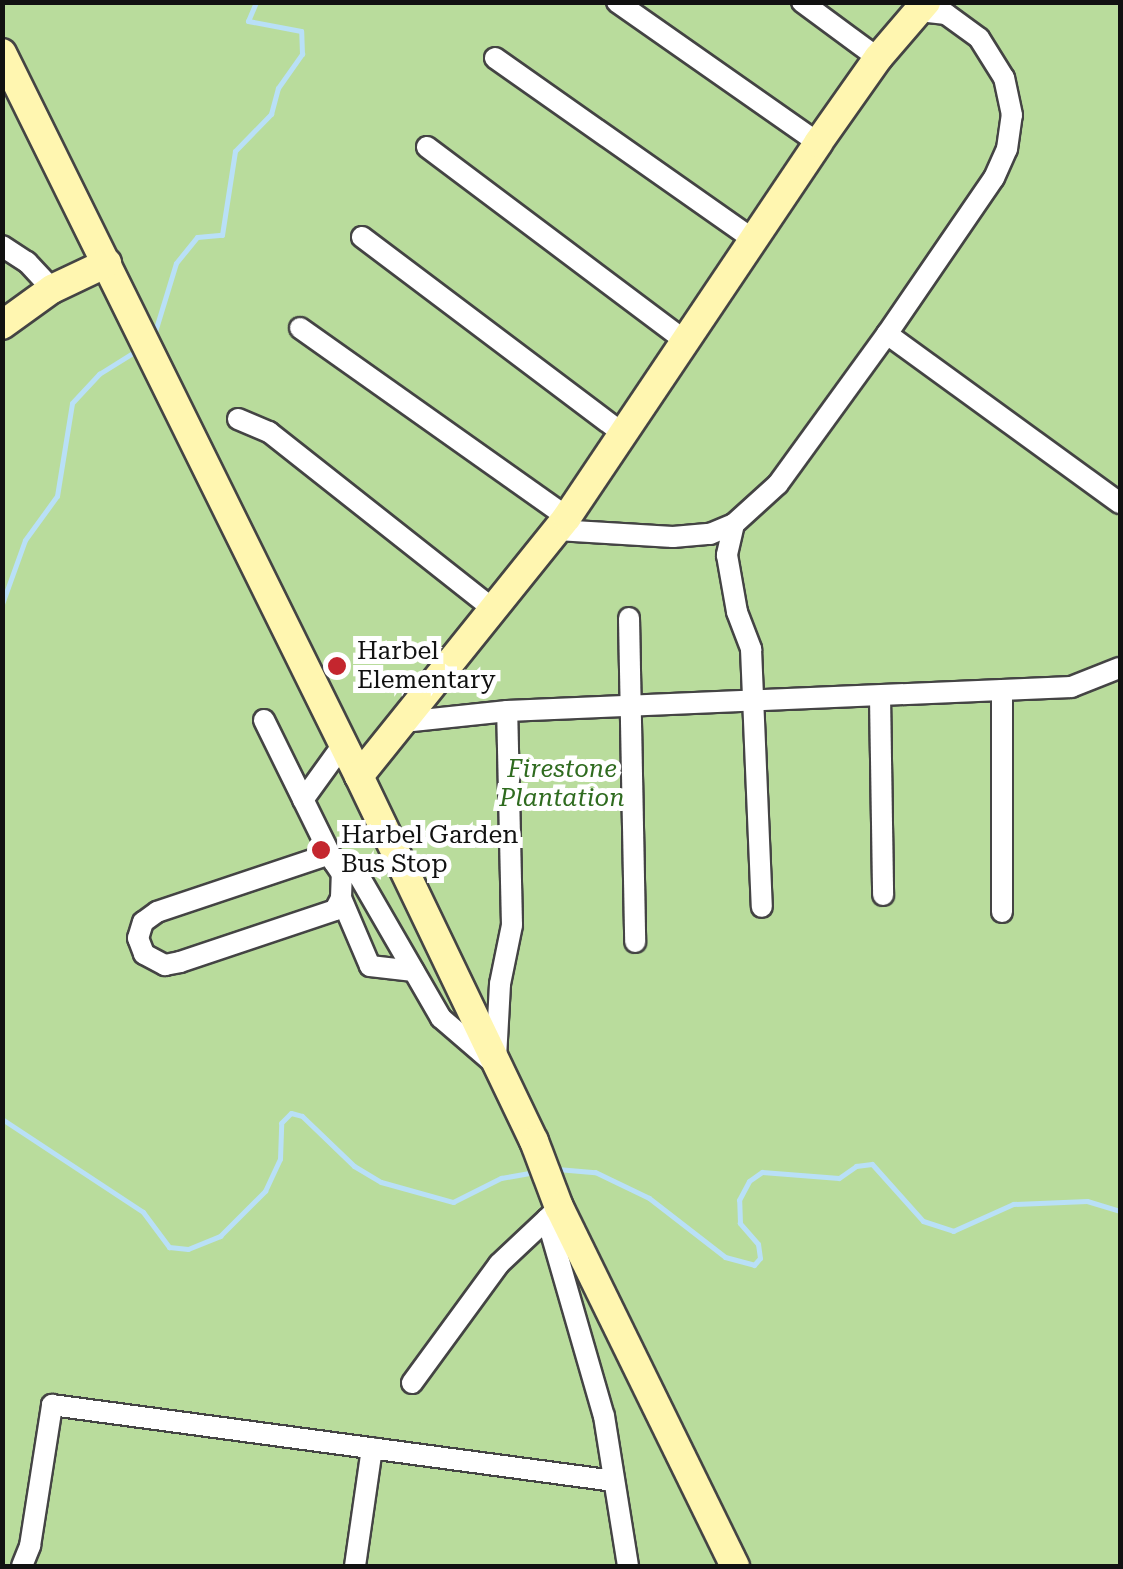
<!DOCTYPE html>
<style>
body{margin:0}
#map{position:relative;width:1123px;height:1569px;overflow:hidden;background:#fffdf5;font-family:"Roboto Serif",serif}
div>[style]{position:absolute}
[style*='--x']{left:calc(var(--x)*1px);top:calc(var(--y)*1px);width:calc(var(--w)*1px);rotate:calc(var(--a)*1deg)}
.forest>*{inset:0;background:#b9dc9c;transform-origin:0 0}
.stream>*{height:5px;margin:-2.5px;padding:0 2.5px;transform-origin:2.5px;border-radius:2.5px;background:#b9e0f7}
.roads{filter:drop-shadow(2px 0 #444) drop-shadow(-2px 0 #444) drop-shadow(0 2px #444) drop-shadow(0 -2px #444)}
.street>*{height:20px;margin:-10px;padding:0 10px;transform-origin:10px;border-radius:10px;background:#fff}
.secondary>*{height:28px;margin:-14px;padding:0 14px;transform-origin:14px;border-radius:14px;background:#fff6b0}
.dots>*{width:28px;height:28px;translate:-50% -50%;box-sizing:border-box;border:5px solid #fff;border-radius:50%}
span{translate:-50% -50%;white-space:nowrap;text-align:center;line-height:1.15;-webkit-text-stroke:10px #fff;paint-order:stroke}
.poi-label{font-size:25px;color:#111}
.left{translate:0 -50%;text-align:left}
.park-label{font-size:25px;color:#2f6b1f;font-style:italic}
.frame{position:absolute;inset:0;border:5px solid #111;pointer-events:none}
</style>
<div id="map">
<div class="forest">
<i style="left:3px;top:3px;width:1117px;height:1563px"></i>
</div>
<div class="stream">
<i style="--x:154;--y:335;--w:75;--a:-73"></i>
<i style="--x:176;--y:263;--w:33;--a:-51"></i>
<i style="--x:197;--y:237;--w:25;--a:-5"></i>
<i style="--x:222;--y:235;--w:85;--a:-81.2"></i>
<i style="--x:235;--y:151;--w:52;--a:-45.8"></i>
<i style="--x:271;--y:114;--w:27;--a:-75"></i>
<i style="--x:278;--y:88;--w:42;--a:-54.8"></i>
<i style="--x:302;--y:54;--w:23;--a:-92"></i>
<i style="--x:301;--y:31;--w:54;--a:-169.3"></i>
<i style="--x:248;--y:21;--w:21;--a:-67"></i>
<i style="--x:2;--y:604;--w:68;--a:-70.2"></i>
<i style="--x:25;--y:540;--w:54;--a:-54"></i>
<i style="--x:57;--y:496;--w:94;--a:-80.8"></i>
<i style="--x:72;--y:403;--w:40;--a:-47"></i>
<i style="--x:99;--y:374;--w:47;--a:-32"></i>
<i style="--x:2;--y:1119;--w:169;--a:33.4"></i>
<i style="--x:143;--y:1212;--w:44;--a:53.4"></i>
<i style="--x:169;--y:1247;--w:19;--a:6"></i>
<i style="--x:188;--y:1249;--w:35;--a:-22"></i>
<i style="--x:220;--y:1236;--w:64;--a:-45"></i>
<i style="--x:265;--y:1191;--w:35;--a:-65"></i>
<i style="--x:280;--y:1159;--w:36;--a:-88"></i>
<i style="--x:281;--y:1123;--w:14;--a:-45"></i>
<i style="--x:291;--y:1113;--w:11;--a:15"></i>
<i style="--x:302;--y:1116;--w:72;--a:43.9"></i>
<i style="--x:354;--y:1166;--w:31;--a:31"></i>
<i style="--x:381;--y:1182;--w:75;--a:15.5"></i>
<i style="--x:453;--y:1202;--w:54;--a:-26.6"></i>
<i style="--x:501;--y:1178;--w:36;--a:-10"></i>
<i style="--x:557;--y:1169;--w:38;--a:5"></i>
<i style="--x:595;--y:1172;--w:60;--a:25.7"></i>
<i style="--x:649;--y:1198;--w:96;--a:37.8"></i>
<i style="--x:725;--y:1257;--w:30;--a:15"></i>
<i style="--x:754;--y:1265;--w:9;--a:-49"></i>
<i style="--x:760;--y:1258;--w:14;--a:-98"></i>
<i style="--x:758;--y:1244;--w:28;--a:-131"></i>
<i style="--x:740;--y:1223;--w:23;--a:-92"></i>
<i style="--x:739;--y:1200;--w:21;--a:-62"></i>
<i style="--x:749;--y:1181;--w:16;--a:-35"></i>
<i style="--x:762;--y:1172;--w:77;--a:4.5"></i>
<i style="--x:839;--y:1178;--w:21;--a:-35"></i>
<i style="--x:856;--y:1166;--w:16;--a:-7"></i>
<i style="--x:872;--y:1164;--w:76;--a:48.2"></i>
<i style="--x:923;--y:1221;--w:32;--a:18"></i>
<i style="--x:953;--y:1231;--w:66;--a:-24.2"></i>
<i style="--x:1013;--y:1204;--w:74;--a:-2.3"></i>
<i style="--x:1087;--y:1201;--w:34;--a:17"></i>
</div>
<div class="roads">
<div class="street">
<i style="--x:617;--y:2;--w:246;--a:35"></i>
<i style="--x:802;--y:2;--w:94;--a:36.4"></i>
<i style="--x:495;--y:58;--w:317;--a:35.1"></i>
<i style="--x:427;--y:147;--w:323;--a:36.9"></i>
<i style="--x:362;--y:237;--w:329;--a:37"></i>
<i style="--x:2;--y:246;--w:30;--a:33"></i>
<i style="--x:27;--y:262;--w:37;--a:47"></i>
<i style="--x:300;--y:328;--w:327;--a:35.3"></i>
<i style="--x:887;--y:334;--w:288;--a:36"></i>
<i style="--x:238;--y:419;--w:34;--a:23"></i>
<i style="--x:269;--y:432;--w:289;--a:38.3"></i>
<i style="--x:734;--y:524;--w:32;--a:103"></i>
<i style="--x:727;--y:555;--w:58;--a:80"></i>
<i style="--x:737;--y:612;--w:40;--a:69"></i>
<i style="--x:751;--y:649;--w:258;--a:87.6"></i>
<i style="--x:557;--y:530;--w:116;--a:3.5"></i>
<i style="--x:673;--y:537;--w:37;--a:-5"></i>
<i style="--x:710;--y:534;--w:26;--a:-23"></i>
<i style="--x:734;--y:524;--w:59;--a:-42.3"></i>
<i style="--x:778;--y:484;--w:185;--a:-54"></i>
<i style="--x:887;--y:334;--w:189;--a:-55.6"></i>
<i style="--x:994;--y:178;--w:32;--a:-66"></i>
<i style="--x:1007;--y:149;--w:34;--a:-82"></i>
<i style="--x:1012;--y:115;--w:38;--a:-102"></i>
<i style="--x:1004;--y:78;--w:47;--a:-122"></i>
<i style="--x:979;--y:38;--w:41;--a:-144"></i>
<i style="--x:946;--y:14;--w:27;--a:-174"></i>
<i style="--x:629;--y:618;--w:324;--a:88.9"></i>
<i style="--x:880;--y:696;--w:199;--a:89.1"></i>
<i style="--x:264;--y:720;--w:158;--a:63.8"></i>
<i style="--x:334;--y:862;--w:29;--a:29"></i>
<i style="--x:359;--y:876;--w:164;--a:60"></i>
<i style="--x:441;--y:1018;--w:65;--a:40.6"></i>
<i style="--x:403;--y:722;--w:105;--a:-6"></i>
<i style="--x:507;--y:711;--w:565;--a:-2.44"></i>
<i style="--x:1071;--y:687;--w:52;--a:-21.6"></i>
<i style="--x:303;--y:800;--w:67;--a:-54.2"></i>
<i style="--x:330;--y:854;--w:182;--a:161.5"></i>
<i style="--x:157;--y:912;--w:17;--a:144"></i>
<i style="--x:143;--y:922;--w:17;--a:107"></i>
<i style="--x:138;--y:938;--w:17;--a:69"></i>
<i style="--x:144;--y:954;--w:24;--a:28"></i>
<i style="--x:165;--y:965;--w:15;--a:-11"></i>
<i style="--x:180;--y:962;--w:163;--a:-18.5"></i>
<i style="--x:335;--y:910;--w:13;--a:-63"></i>
<i style="--x:341;--y:898;--w:24;--a:-88"></i>
<i style="--x:342;--y:874;--w:14;--a:-124"></i>
<i style="--x:341;--y:898;--w:74;--a:66.9"></i>
<i style="--x:370;--y:966;--w:44;--a:6.5"></i>
<i style="--x:1002;--y:912;--w:222;--a:-90"></i>
<i style="--x:496;--y:1058;--w:74;--a:-86.9"></i>
<i style="--x:500;--y:984;--w:60;--a:-78.5"></i>
<i style="--x:512;--y:925;--w:214;--a:-91.3"></i>
<i style="--x:559;--y:1207;--w:17;--a:135"></i>
<i style="--x:547;--y:1219;--w:205;--a:73.9"></i>
<i style="--x:604;--y:1416;--w:152;--a:80.9"></i>
<i style="--x:412;--y:1383;--w:147;--a:-53.8"></i>
<i style="--x:499;--y:1264;--w:66;--a:-43.2"></i>
<i style="--x:22;--y:1566;--w:22;--a:-68"></i>
<i style="--x:30;--y:1546;--w:143;--a:-81.1"></i>
<i style="--x:52;--y:1405;--w:567;--a:7.7"></i>
<i style="--x:355;--y:1566;--w:119;--a:-81.8"></i>
</div>
<div class="secondary">
<i style="--x:2;--y:53;--w:806;--a:63.72"></i>
<i style="--x:359;--y:776;--w:405;--a:64.4"></i>
<i style="--x:534;--y:1141;--w:71;--a:69.3"></i>
<i style="--x:559;--y:1207;--w:400;--a:63.9"></i>
<i style="--x:2;--y:325;--w:62;--a:-35.8"></i>
<i style="--x:52;--y:289;--w:61;--a:-25.3"></i>
<i style="--x:359;--y:776;--w:332;--a:-51.2"></i>
<i style="--x:567;--y:517;--w:450;--a:-56.1"></i>
<i style="--x:818;--y:143;--w:104;--a:-54.8"></i>
<i style="--x:878;--y:58;--w:74;--a:-49.4"></i>
</div>
</div>
<div class="dots">
<i style="left:337px;top:666px;background:#c4262e"></i>
<i style="left:321px;top:850px;background:#c4262e"></i>
</div>
<div class="poi-label">
<span class="left" style="left:357px;top:666px">Harbel<br>Elementary</span>
<span class="left" style="left:341px;top:850px">Harbel Garden<br>Bus Stop</span>
</div>
<div class="park-label">
<span style="left:562px;top:784px">Firestone<br>Plantation</span>
</div>
<div class="frame"></div>
</div>
